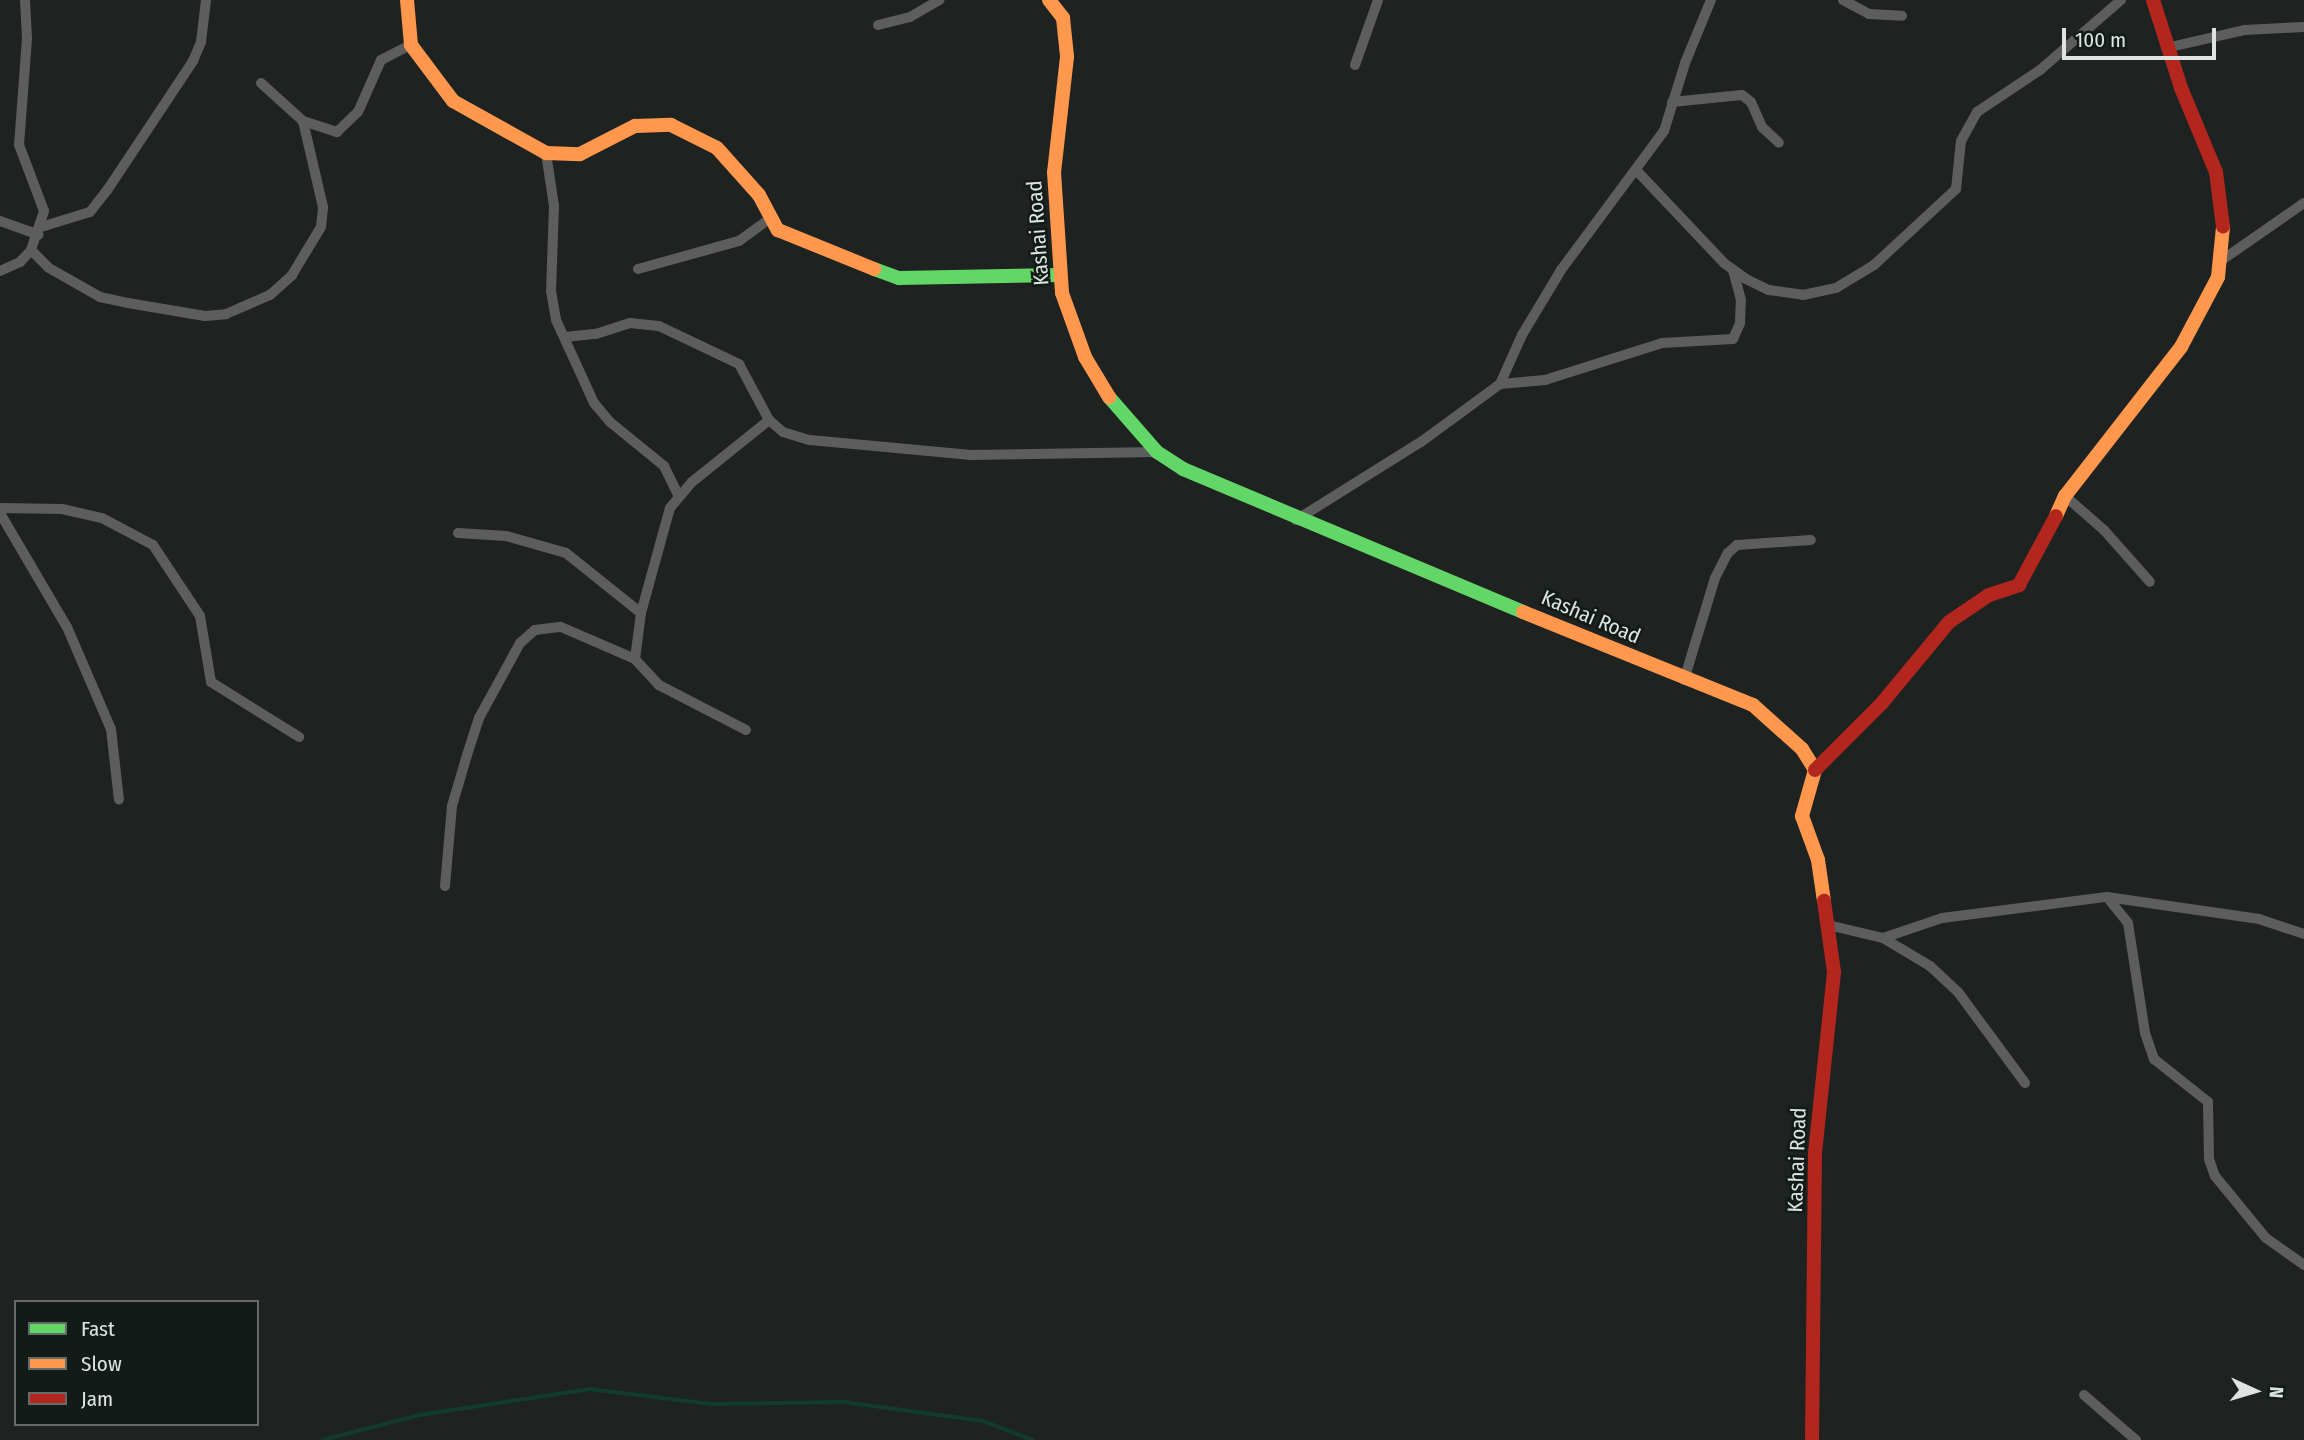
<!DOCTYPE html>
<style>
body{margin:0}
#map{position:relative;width:2304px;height:1440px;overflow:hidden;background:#1e2220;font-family:"Fira Sans Condensed",sans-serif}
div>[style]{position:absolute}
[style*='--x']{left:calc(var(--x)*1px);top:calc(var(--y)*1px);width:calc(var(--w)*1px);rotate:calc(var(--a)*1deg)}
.stream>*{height:3.5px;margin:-1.75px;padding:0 1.75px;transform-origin:1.75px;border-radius:1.75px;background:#123b2e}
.street>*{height:10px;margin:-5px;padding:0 5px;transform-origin:5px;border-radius:5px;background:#5e5d5d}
.fast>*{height:14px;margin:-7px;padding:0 7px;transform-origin:7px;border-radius:7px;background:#63d668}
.slow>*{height:14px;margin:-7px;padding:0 7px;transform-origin:7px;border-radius:7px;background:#ff974d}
.jam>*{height:14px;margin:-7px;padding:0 7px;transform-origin:7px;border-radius:7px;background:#b3261e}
span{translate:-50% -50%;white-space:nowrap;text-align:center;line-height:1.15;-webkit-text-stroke:5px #121b17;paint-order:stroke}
.street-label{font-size:21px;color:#dfe4e2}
.legend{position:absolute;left:14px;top:1300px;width:245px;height:126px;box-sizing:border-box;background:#121b17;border:2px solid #646b68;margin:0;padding:9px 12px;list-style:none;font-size:21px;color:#dfe4e2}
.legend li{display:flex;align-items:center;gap:14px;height:35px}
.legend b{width:35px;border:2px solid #646b68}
.north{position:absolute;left:2220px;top:1356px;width:70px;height:70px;-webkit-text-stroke:5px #121b17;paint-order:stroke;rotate:94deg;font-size:19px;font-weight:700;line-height:28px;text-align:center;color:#dfe4e2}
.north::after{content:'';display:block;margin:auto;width:24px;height:32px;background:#dfe4e2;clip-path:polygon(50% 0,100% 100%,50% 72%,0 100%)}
.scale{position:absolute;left:2062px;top:28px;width:154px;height:32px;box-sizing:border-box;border:4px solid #dfe4e2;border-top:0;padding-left:9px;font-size:21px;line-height:24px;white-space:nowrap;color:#dfe4e2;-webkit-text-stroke:5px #121b17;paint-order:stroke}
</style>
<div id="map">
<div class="stream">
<i style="--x:323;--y:1440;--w:100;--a:-14.5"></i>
<i style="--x:420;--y:1415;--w:172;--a:-8.7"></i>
<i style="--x:590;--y:1389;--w:124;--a:7"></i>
<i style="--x:713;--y:1404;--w:131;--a:-0.9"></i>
<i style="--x:844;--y:1402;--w:140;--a:7.8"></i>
<i style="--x:983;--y:1421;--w:53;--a:20.8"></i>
</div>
<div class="street">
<i style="--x:1843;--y:0;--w:30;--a:28"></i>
<i style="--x:1869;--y:14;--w:33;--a:3"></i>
<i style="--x:878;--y:25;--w:33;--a:-14"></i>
<i style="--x:910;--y:17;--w:34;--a:-30"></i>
<i style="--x:2166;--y:48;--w:80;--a:-13"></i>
<i style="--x:2244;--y:30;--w:60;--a:-2.9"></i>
<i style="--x:1355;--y:65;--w:69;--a:-70.5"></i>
<i style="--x:261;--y:83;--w:57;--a:42.1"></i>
<i style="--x:303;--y:121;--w:36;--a:18"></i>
<i style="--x:337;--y:132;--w:29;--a:-44"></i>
<i style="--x:358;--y:112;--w:57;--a:-66.1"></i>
<i style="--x:381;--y:60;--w:34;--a:-27"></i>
<i style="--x:1672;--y:102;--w:70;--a:-5.7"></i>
<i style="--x:1742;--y:95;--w:11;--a:38"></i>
<i style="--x:1751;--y:102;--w:27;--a:66"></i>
<i style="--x:1762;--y:127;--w:23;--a:43"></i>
<i style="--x:546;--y:153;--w:54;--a:81.4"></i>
<i style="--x:554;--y:206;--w:85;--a:92"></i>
<i style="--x:551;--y:291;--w:29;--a:80"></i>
<i style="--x:556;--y:320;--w:91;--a:65.4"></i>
<i style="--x:594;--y:403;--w:25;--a:50"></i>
<i style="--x:610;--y:422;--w:70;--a:39.2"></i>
<i style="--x:664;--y:466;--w:32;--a:64"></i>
<i style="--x:1637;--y:171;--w:127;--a:46.6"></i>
<i style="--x:1724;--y:263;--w:27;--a:36"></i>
<i style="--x:1746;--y:279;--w:25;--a:26"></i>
<i style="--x:1769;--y:290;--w:34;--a:8"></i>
<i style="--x:1803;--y:295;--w:34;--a:-12"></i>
<i style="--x:1836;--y:288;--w:44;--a:-31.2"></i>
<i style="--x:1874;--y:265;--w:112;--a:-42.8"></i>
<i style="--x:1956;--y:189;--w:48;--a:-84.1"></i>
<i style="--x:1961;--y:141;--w:33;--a:-61"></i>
<i style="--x:1977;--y:112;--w:76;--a:-33.7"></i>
<i style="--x:2040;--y:70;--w:107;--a:-40.8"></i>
<i style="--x:0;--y:221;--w:41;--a:19.7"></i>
<i style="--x:41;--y:227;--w:51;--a:-17"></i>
<i style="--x:90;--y:212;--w:29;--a:-52"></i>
<i style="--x:108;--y:189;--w:154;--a:-56.4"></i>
<i style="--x:193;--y:61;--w:21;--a:-67"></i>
<i style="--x:201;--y:42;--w:42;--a:-83.2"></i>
<i style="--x:31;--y:250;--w:25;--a:45"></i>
<i style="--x:49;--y:268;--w:59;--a:29.6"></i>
<i style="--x:100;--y:297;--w:29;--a:12"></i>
<i style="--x:128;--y:303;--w:78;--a:9.6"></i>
<i style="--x:205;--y:316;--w:21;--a:-5"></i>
<i style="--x:226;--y:314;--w:48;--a:-23.4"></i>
<i style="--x:270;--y:295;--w:30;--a:-42"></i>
<i style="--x:292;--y:275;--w:56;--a:-58.9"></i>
<i style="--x:321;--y:227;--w:20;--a:-84"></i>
<i style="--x:323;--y:207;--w:88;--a:-103.1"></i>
<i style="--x:2222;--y:260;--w:100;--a:-34.8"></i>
<i style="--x:638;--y:269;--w:105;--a:-15.5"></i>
<i style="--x:739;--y:241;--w:39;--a:-36"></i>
<i style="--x:0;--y:271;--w:22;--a:-24"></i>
<i style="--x:20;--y:262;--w:16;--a:-47"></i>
<i style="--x:31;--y:250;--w:41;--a:-71.6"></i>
<i style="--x:44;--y:211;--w:71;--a:-110.7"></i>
<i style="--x:19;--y:145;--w:107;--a:-85.7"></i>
<i style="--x:27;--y:38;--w:38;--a:-93"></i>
<i style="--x:565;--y:337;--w:31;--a:-6"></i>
<i style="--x:596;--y:334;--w:36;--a:-18"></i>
<i style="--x:630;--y:323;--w:29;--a:6"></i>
<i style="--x:659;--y:326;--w:89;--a:25.4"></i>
<i style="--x:739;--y:364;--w:64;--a:61.8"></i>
<i style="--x:769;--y:420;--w:18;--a:41"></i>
<i style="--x:783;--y:432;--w:28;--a:17"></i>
<i style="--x:810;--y:440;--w:162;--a:5.3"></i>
<i style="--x:971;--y:455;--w:186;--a:-0.9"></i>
<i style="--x:1500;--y:384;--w:45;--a:-5.1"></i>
<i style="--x:1545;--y:380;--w:123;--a:-17.5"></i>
<i style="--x:1662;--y:343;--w:71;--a:-3.2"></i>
<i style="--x:1733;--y:339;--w:17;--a:-66"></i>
<i style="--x:1740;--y:323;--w:23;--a:-88"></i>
<i style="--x:1741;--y:300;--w:31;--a:-105"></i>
<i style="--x:2065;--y:496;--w:52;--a:41.1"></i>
<i style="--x:2104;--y:530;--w:69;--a:48.5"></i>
<i style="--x:0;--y:508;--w:62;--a:0.9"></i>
<i style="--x:62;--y:509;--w:41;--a:12.7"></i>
<i style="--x:102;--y:518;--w:58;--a:27.9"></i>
<i style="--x:153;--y:545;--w:85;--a:56.5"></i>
<i style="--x:200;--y:616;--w:67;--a:80.5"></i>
<i style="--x:211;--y:682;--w:104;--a:32"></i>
<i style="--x:0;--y:513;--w:132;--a:59.6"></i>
<i style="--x:67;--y:627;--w:111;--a:66.7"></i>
<i style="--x:111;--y:729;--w:71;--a:83.6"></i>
<i style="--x:1296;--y:520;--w:147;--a:-32"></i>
<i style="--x:1421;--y:442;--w:98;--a:-36.3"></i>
<i style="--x:1500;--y:384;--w:54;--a:-65.8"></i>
<i style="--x:1522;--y:335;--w:76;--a:-59"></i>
<i style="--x:1561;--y:270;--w:173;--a:-53.5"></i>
<i style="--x:1664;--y:131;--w:71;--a:-72.8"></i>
<i style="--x:1685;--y:63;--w:68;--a:-67.6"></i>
<i style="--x:458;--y:533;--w:48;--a:3.6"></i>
<i style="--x:506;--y:536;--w:62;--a:15.8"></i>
<i style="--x:566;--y:553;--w:96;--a:38.7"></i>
<i style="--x:1684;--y:680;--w:107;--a:-73.1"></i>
<i style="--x:1715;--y:578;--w:28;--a:-63"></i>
<i style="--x:1728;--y:553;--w:12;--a:-42"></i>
<i style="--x:1737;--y:545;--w:74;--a:-3.9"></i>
<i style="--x:746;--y:730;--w:98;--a:-152.7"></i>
<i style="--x:659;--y:685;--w:35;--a:-133"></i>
<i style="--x:635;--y:659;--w:46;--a:-82.6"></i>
<i style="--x:641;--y:613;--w:109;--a:-74.6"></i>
<i style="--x:670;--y:508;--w:34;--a:-50"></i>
<i style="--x:692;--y:482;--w:99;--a:-38.8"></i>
<i style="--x:445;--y:886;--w:80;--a:-85"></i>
<i style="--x:452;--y:806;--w:53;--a:-73.6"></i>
<i style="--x:467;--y:755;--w:39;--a:-72"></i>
<i style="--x:479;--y:718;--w:85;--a:-61.3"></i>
<i style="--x:520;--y:643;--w:20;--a:-41"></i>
<i style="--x:535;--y:630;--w:26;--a:-7"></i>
<i style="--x:561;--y:627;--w:81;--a:23.4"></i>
<i style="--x:2107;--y:897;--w:33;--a:51"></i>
<i style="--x:2128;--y:923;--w:111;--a:81.2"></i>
<i style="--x:2145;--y:1033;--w:28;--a:71"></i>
<i style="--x:2154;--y:1059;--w:69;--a:38.5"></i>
<i style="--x:2208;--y:1102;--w:57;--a:89"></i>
<i style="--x:2209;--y:1159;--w:18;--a:71"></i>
<i style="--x:2215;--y:1176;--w:80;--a:50.6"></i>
<i style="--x:2266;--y:1238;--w:47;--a:35.4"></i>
<i style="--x:1828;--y:925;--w:57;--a:13.3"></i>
<i style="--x:1883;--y:938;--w:55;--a:30.8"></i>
<i style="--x:1930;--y:966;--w:38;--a:43"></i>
<i style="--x:1958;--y:992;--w:113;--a:53.6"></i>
<i style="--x:1883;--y:938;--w:62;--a:-18.7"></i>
<i style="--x:1942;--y:918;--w:166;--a:-7.3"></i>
<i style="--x:2107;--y:897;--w:154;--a:8.2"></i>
<i style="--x:2259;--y:919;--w:47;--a:18.4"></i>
<i style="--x:2084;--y:1395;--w:69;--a:40.9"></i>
</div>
<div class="fast">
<i style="--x:874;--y:269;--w:27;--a:20"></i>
<i style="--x:899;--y:278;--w:161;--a:-1.1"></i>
<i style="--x:1109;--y:397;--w:73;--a:48.9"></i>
<i style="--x:1157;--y:452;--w:31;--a:33"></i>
<i style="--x:1183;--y:469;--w:369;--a:22.8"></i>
</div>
<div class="slow">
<i style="--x:407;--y:0;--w:45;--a:84.9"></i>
<i style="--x:411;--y:45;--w:70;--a:53.1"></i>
<i style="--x:453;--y:101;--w:107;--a:29.2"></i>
<i style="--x:546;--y:153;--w:34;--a:2"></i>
<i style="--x:580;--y:154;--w:62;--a:-27"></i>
<i style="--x:635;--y:126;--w:36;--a:-2"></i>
<i style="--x:671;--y:125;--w:51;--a:26.6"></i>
<i style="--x:717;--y:148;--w:63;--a:48.2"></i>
<i style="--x:759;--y:195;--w:40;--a:62"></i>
<i style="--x:778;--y:230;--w:104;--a:22.1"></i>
<i style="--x:1049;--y:0;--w:23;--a:52"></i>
<i style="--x:1063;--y:18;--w:39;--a:84"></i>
<i style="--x:1067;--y:57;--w:116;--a:96.4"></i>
<i style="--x:1054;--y:172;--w:121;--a:86.2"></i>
<i style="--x:1062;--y:293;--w:68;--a:70.2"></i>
<i style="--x:1085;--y:357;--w:47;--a:59"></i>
<i style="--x:2056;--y:516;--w:22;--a:-66"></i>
<i style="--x:2065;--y:496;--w:189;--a:-52.1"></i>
<i style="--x:2181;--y:347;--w:79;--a:-62.1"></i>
<i style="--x:2218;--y:277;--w:50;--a:-84.3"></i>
<i style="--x:1523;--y:612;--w:248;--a:22"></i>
<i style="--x:1753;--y:705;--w:66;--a:41.9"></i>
<i style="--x:1802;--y:749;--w:25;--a:58"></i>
<i style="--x:1815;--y:770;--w:48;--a:105.8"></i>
<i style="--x:1802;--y:816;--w:47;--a:70"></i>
<i style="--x:1818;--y:860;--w:41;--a:81.7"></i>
</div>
<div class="jam">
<i style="--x:2153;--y:0;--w:92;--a:72.3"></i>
<i style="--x:2181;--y:88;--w:91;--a:67.4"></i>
<i style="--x:2216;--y:172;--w:55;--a:82.7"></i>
<i style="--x:1815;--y:770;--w:95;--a:-45"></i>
<i style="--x:1882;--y:703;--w:105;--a:-50.4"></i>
<i style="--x:1949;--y:622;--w:48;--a:-34"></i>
<i style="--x:1989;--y:595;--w:32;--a:-18"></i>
<i style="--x:2019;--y:585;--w:78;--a:-61.8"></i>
<i style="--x:1812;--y:1440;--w:287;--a:-89.4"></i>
<i style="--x:1815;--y:1153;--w:182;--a:-84"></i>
<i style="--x:1834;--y:972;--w:72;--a:-98"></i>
</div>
<div class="street-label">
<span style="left:1038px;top:233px;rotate:-94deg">Kashai Road</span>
<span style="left:1591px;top:617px;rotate:23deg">Kashai Road</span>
<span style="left:1797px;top:1160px;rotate:-88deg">Kashai Road</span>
</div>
<ul class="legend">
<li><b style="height:9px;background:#63d668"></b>Fast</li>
<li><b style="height:9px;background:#ff974d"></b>Slow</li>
<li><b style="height:9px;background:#b3261e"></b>Jam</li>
</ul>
<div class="north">N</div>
<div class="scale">100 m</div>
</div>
